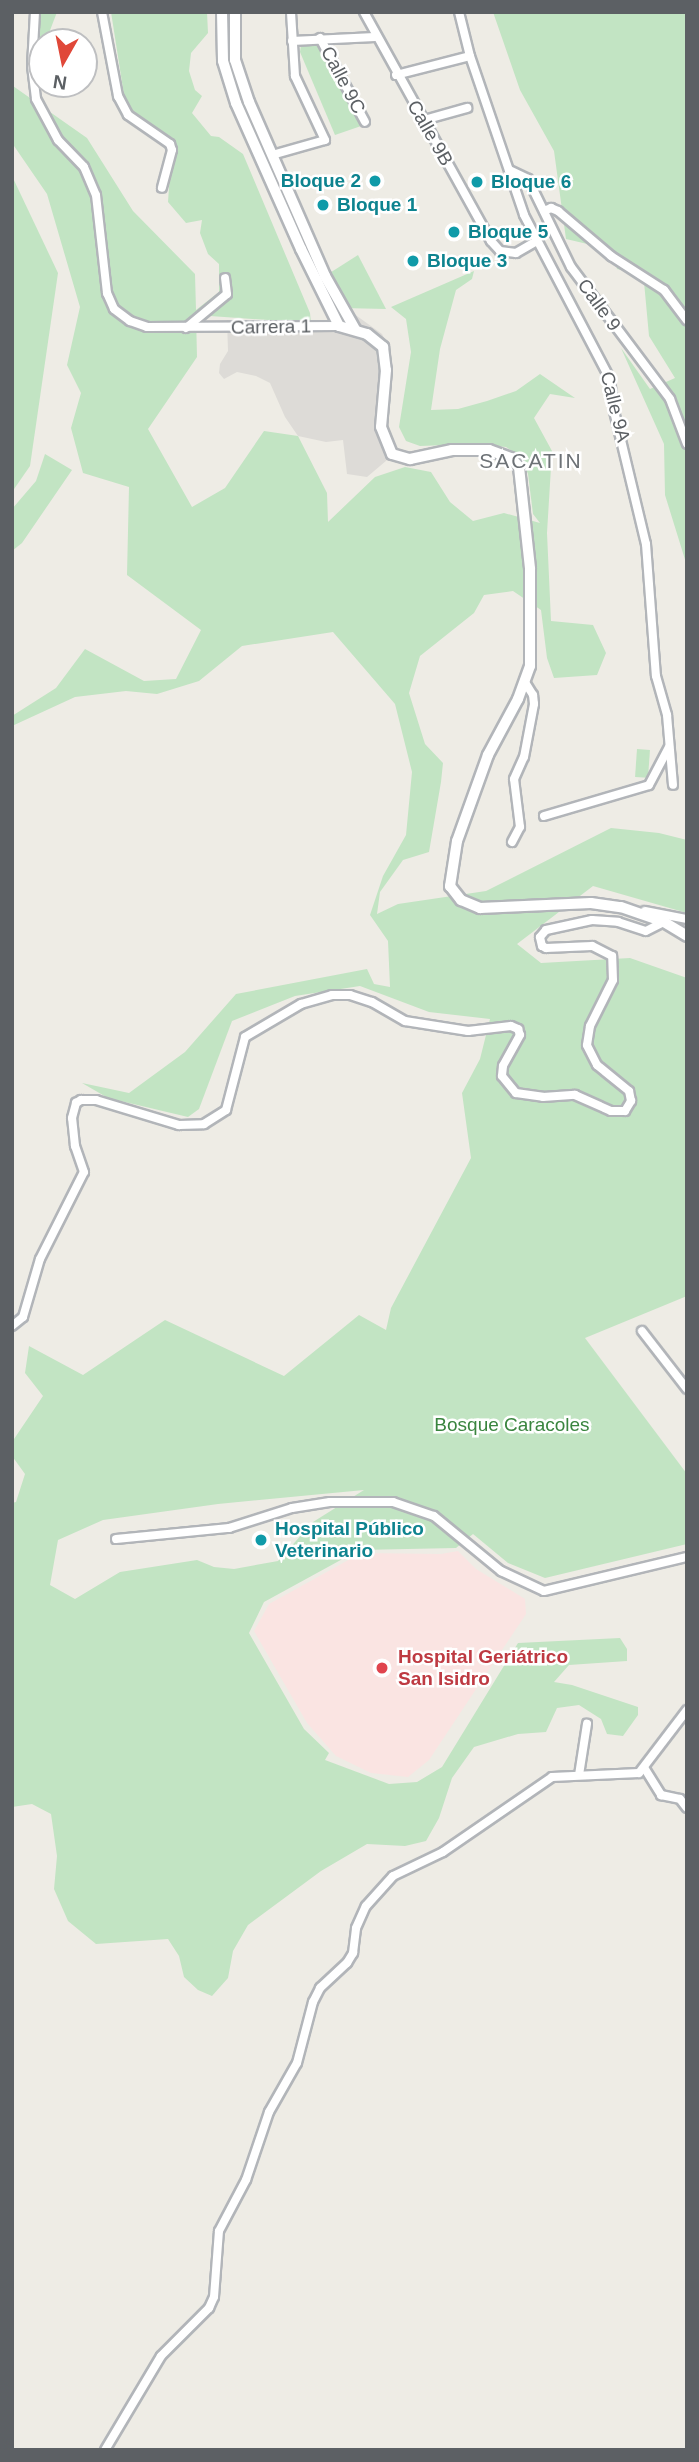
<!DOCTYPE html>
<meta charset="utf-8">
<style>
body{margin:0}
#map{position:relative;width:699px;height:2462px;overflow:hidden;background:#eeece5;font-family:Arial,sans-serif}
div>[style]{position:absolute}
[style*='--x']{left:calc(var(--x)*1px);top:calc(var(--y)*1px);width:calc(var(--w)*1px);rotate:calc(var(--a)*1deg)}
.industrial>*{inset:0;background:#dddbd7}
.medical>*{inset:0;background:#fae4e2}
.green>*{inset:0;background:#c2e4c3;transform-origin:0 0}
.roads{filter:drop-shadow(2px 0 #b2b5b9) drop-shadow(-2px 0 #b2b5b9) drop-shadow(0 2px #b2b5b9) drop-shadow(0 -2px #b2b5b9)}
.street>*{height:8px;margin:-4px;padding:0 4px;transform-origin:4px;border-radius:4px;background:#fff}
.secondary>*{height:10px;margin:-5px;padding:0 5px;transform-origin:5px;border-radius:5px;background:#fff}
.dots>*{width:19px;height:19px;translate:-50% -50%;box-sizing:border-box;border:4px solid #fff;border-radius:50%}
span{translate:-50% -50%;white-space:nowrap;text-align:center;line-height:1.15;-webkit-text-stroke:5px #fff;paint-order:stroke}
.street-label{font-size:19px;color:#5c6064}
.culture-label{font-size:19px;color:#0d838f;font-weight:700}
.right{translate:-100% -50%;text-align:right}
.left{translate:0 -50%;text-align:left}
.park-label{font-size:19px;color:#3a853f}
.health-label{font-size:19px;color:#be3a42;font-weight:700}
.neighbourhood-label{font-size:21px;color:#6d7276;letter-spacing:2px}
.frame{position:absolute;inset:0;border:14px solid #5c6064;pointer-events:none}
.north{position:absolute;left:28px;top:28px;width:70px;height:70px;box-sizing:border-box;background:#fff;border:2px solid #bebfc1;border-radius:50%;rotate:189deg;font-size:19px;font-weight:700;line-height:28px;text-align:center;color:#5c6064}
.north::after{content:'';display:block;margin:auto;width:24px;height:32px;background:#e04839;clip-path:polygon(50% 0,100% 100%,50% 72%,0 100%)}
</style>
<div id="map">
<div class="industrial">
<i style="clip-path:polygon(350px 311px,382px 334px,385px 340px,378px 391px,379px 424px,393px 455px,367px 477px,347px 474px,343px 440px,326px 442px,298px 436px,285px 417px,270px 383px,256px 376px,237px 372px,224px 379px,219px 373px,220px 364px,228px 351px,227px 320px,349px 327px)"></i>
</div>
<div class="medical">
<i style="clip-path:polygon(458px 1551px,476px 1569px,525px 1599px,526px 1614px,429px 1760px,408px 1777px,371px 1773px,336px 1756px,307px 1723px,254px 1631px,269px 1604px,361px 1553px,441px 1554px)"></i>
</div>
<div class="green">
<i style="clip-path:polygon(35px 12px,57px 12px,46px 41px,36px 36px)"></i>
<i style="clip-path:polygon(evenodd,111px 12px,207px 12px,208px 33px,191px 53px,189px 71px,195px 90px,202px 96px,192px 113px,211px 136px,219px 137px,243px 154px,310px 313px,311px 323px,196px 315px,197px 357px,148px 429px,192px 507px,225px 488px,264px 431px,298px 436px,327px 493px,328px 522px,375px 477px,405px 467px,431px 472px,450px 502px,473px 521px,504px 513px,540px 523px,533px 514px,528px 474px,521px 457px,506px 447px,473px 444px,420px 446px,406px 441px,399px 427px,411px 352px,406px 319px,391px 307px,474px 271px,472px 279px,456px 290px,440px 349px,431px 410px,458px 409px,487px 401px,516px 391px,540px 374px,575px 398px,550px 394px,534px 418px,552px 451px,547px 533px,551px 621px,593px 625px,606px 653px,597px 675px,554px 678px,547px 658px,541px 610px,513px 591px,484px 595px,474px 613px,420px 656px,409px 693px,425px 744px,443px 763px,441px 782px,429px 852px,403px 860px,380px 892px,377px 914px,398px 904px,486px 891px,611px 828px,659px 833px,687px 840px,687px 913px,593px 886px,517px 944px,541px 963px,630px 958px,687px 978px,687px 1296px,585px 1338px,687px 1474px,687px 1544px,545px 1578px,508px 1563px,473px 1534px,456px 1548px,359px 1550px,264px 1602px,249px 1633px,304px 1729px,329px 1753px,325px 1760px,389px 1784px,417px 1782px,442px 1767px,518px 1643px,620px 1638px,627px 1649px,627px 1661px,569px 1665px,554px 1682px,572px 1685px,638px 1707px,638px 1715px,623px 1736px,607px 1734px,601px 1719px,579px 1705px,557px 1708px,546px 1732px,518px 1734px,474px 1747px,452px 1778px,439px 1818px,426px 1841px,405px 1846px,367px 1844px,321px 1871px,248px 1925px,233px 1951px,228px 1978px,212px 1996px,198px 1990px,184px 1977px,179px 1956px,168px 1939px,96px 1944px,68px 1921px,54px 1889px,57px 1856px,51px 1814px,32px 1804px,12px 1807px,12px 1503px,16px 1502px,25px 1474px,12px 1456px,12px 1442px,43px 1396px,25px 1373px,29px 1346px,83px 1375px,165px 1320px,284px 1376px,359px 1315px,386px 1330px,391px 1308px,471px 1158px,462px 1093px,480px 1059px,490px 1019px,429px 1012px,360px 986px,295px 996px,232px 1021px,199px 1109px,188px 1117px,108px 1098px,82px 1083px,129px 1093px,185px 1052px,236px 994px,367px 969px,374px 984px,390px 987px,388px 941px,370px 915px,383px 876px,406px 835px,412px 772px,395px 704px,333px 632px,242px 646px,199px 681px,157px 694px,126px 691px,75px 697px,12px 726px,12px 716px,56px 688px,85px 649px,144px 681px,176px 679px,201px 630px,127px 575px,129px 487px,83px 473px,71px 428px,81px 393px,67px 365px,80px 307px,47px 194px,12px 143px,12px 57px,13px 86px,87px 138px,133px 211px,195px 274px,196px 310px,219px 292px,219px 264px,208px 254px,200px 233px,202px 220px,186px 223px,168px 202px,172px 143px,130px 109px,124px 95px,111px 12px,364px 1490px,313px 1522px,278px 1561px,234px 1569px,214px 1567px,197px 1560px,120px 1572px,75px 1599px,50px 1585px,58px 1540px,103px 1520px,218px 1504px,364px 1490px)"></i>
<i style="clip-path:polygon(493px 12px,687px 12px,687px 566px,665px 495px,664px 444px,621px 348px,650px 389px,675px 378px,649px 336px,644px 282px,638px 274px,617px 269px,613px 250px,566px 239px,554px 151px,520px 90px)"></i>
<i style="clip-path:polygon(319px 40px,364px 125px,335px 135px,300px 52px,301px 45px)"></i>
<i style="clip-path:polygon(12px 176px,58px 273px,30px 466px,12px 492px)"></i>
<i style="clip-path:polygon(358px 255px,386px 309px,342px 308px,325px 276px)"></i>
<i style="clip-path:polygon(45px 454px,72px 470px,22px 543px,12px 551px,12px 509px,36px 481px)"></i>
<i style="left:637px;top:749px;width:13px;height:28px;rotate:4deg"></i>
</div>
<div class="roads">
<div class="street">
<i style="--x:35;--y:12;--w:54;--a:93.2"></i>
<i style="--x:32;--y:66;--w:33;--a:83"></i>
<i style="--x:36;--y:99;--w:47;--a:61.8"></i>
<i style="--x:58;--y:140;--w:37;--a:46"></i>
<i style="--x:84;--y:167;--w:30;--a:67"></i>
<i style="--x:96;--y:195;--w:99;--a:83.6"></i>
<i style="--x:107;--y:293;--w:17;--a:66"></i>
<i style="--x:114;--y:309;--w:20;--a:37"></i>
<i style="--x:130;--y:321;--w:18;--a:19"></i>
<i style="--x:147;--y:327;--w:192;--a:-0.3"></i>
<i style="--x:102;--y:12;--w:86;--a:79.2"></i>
<i style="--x:118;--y:96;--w:21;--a:62"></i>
<i style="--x:128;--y:115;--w:51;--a:34.6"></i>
<i style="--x:170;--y:144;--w:6;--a:72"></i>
<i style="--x:172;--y:150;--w:39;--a:105"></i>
<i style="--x:364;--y:12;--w:262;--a:61"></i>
<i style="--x:491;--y:241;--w:13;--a:48"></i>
<i style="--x:500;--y:251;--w:16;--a:7"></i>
<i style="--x:516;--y:253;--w:24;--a:-30"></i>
<i style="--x:459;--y:12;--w:45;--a:76"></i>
<i style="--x:470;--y:56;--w:168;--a:71.2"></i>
<i style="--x:524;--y:215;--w:185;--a:62.3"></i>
<i style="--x:610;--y:379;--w:32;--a:83"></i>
<i style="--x:614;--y:411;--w:137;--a:76.5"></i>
<i style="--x:646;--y:544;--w:132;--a:85.7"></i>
<i style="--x:656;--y:676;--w:41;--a:74.2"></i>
<i style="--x:667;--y:715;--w:70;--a:85.1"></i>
<i style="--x:320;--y:38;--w:95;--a:61.8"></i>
<i style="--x:292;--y:41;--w:83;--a:-2.8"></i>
<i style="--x:396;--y:75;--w:76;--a:-14.4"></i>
<i style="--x:424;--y:120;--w:45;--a:-15.6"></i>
<i style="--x:272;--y:155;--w:55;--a:-15.8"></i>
<i style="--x:325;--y:140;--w:71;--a:-115.1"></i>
<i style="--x:295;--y:76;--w:64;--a:-93.6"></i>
<i style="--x:509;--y:170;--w:21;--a:25"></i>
<i style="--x:528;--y:179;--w:98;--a:64"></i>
<i style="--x:571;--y:267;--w:165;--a:53.1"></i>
<i style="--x:670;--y:399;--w:48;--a:69.3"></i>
<i style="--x:544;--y:211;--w:8;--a:-23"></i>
<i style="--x:551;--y:208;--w:8;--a:23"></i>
<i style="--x:558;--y:211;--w:70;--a:40.3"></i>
<i style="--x:611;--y:256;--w:63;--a:32.7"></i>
<i style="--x:664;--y:290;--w:38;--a:53"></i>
<i style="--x:186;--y:328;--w:53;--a:-39.7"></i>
<i style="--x:227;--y:294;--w:16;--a:-97"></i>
<i style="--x:544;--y:816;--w:109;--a:-16.4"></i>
<i style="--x:649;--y:785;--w:43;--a:-62.2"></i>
<i style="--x:512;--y:842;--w:17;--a:-62"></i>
<i style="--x:520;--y:827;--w:48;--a:-97.1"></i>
<i style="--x:514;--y:779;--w:24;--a:-66"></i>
<i style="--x:524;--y:757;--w:54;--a:-79.3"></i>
<i style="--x:534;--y:704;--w:9;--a:-96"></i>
<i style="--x:533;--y:695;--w:15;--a:-122"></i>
<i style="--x:645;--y:911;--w:43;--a:10.8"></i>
<i style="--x:12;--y:1326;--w:14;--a:-39"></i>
<i style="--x:23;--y:1317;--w:60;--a:-73.7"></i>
<i style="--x:40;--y:1259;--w:97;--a:-63.2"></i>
<i style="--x:84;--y:1172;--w:28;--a:-109"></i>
<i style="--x:75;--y:1146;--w:28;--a:-96"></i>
<i style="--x:72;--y:1118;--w:16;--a:-75"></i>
<i style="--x:76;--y:1103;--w:6;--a:-31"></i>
<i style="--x:81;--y:1100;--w:15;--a:0"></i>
<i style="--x:96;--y:1100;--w:87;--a:16.8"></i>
<i style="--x:179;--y:1125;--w:25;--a:-2"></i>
<i style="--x:204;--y:1124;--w:26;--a:-32"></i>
<i style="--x:226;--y:1110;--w:75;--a:-75.4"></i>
<i style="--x:245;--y:1037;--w:65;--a:-30.5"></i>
<i style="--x:301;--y:1004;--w:32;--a:-16"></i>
<i style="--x:332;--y:995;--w:18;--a:0"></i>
<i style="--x:350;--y:995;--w:23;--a:18"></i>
<i style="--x:372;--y:1002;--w:38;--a:30"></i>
<i style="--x:405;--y:1021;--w:64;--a:9"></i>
<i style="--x:468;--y:1031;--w:43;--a:-6.6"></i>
<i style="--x:511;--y:1026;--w:8;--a:23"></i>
<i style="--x:518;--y:1029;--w:6;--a:72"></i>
<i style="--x:520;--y:1035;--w:35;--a:119"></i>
<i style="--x:503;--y:1066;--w:10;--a:96"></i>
<i style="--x:502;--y:1076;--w:22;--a:51"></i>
<i style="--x:516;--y:1093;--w:27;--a:8"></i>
<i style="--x:543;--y:1097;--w:32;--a:-4"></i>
<i style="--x:575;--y:1095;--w:39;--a:24"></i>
<i style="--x:611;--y:1111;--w:14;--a:0"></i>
<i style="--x:625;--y:1111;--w:12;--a:-59"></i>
<i style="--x:631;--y:1101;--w:10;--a:-101"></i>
<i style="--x:629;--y:1091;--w:41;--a:-140.9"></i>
<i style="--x:597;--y:1065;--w:22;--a:-117"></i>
<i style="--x:587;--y:1045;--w:19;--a:-81"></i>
<i style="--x:590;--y:1026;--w:51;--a:-63.4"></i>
<i style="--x:613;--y:980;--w:24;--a:-92"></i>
<i style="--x:612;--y:956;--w:22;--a:-153"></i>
<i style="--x:592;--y:946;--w:46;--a:177.5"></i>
<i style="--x:546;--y:948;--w:4;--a:-153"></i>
<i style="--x:542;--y:946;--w:9;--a:-103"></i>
<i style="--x:540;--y:937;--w:9;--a:-49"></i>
<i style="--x:546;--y:930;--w:47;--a:-12.3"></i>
<i style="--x:592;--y:920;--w:26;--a:4"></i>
<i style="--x:618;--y:922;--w:29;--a:18"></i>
<i style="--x:646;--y:931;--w:20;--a:-27"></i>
<i style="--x:642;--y:1331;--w:73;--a:52.2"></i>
<i style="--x:116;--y:1539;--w:114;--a:-5.6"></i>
<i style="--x:229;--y:1528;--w:66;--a:-17.6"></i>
<i style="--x:292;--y:1508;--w:38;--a:-9"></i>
<i style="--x:330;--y:1502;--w:63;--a:0"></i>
<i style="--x:393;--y:1502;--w:43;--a:18.9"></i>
<i style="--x:434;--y:1516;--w:87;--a:39.4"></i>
<i style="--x:501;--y:1571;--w:47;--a:24.9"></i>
<i style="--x:544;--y:1591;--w:147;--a:-13.4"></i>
<i style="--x:645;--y:1769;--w:31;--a:58"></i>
<i style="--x:661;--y:1795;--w:19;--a:12"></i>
<i style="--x:680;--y:1799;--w:11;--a:52"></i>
<i style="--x:579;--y:1775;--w:52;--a:-81.1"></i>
<i style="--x:105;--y:2450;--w:109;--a:-59.2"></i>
<i style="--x:161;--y:2356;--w:68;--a:-45"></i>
<i style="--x:209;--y:2308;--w:12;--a:-66"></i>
<i style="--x:214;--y:2297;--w:66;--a:-85.7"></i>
<i style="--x:219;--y:2231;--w:58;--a:-62.1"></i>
<i style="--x:246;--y:2180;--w:72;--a:-71.3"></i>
<i style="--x:269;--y:2112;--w:56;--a:-60.3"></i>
<i style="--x:297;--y:2063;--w:63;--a:-75.3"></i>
<i style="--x:313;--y:2002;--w:16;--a:-63"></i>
<i style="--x:320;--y:1988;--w:37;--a:-43"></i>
<i style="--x:347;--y:1963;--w:12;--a:-59"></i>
<i style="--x:353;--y:1953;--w:25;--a:-83"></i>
<i style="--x:356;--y:1928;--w:24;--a:-66"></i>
<i style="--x:366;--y:1906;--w:40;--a:-48"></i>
<i style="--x:393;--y:1876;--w:55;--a:-25.6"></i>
<i style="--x:443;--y:1852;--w:132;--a:-34.5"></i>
<i style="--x:552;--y:1777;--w:87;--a:-2.6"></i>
<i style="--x:639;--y:1773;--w:79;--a:-52.7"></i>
</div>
<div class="secondary">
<i style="--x:222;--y:12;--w:49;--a:88.8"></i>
<i style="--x:223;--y:61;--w:44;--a:72.8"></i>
<i style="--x:236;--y:103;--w:160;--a:66"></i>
<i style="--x:301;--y:249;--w:86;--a:63.7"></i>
<i style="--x:339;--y:326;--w:29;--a:16"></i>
<i style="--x:367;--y:334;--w:21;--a:39"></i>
<i style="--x:383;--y:347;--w:23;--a:83"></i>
<i style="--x:386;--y:370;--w:57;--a:95"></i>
<i style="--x:381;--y:427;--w:29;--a:68"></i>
<i style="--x:392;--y:454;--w:19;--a:16"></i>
<i style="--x:410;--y:459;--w:43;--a:-12.1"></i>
<i style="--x:452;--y:450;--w:37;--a:0"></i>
<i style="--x:489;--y:450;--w:23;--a:20"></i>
<i style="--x:511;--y:458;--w:12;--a:48"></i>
<i style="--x:519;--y:467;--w:103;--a:83.8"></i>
<i style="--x:530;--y:569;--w:97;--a:90"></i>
<i style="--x:530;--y:666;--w:35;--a:110"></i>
<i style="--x:518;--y:699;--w:64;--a:118.2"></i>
<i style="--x:488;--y:755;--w:91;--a:109.8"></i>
<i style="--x:457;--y:841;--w:46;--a:98.8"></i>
<i style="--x:450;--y:886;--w:18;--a:52"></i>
<i style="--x:461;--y:900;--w:21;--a:23"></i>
<i style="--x:480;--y:908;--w:111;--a:-2.6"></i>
<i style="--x:591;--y:903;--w:30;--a:8"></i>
<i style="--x:621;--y:907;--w:46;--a:19.2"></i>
<i style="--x:664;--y:922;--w:27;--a:31"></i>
<i style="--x:235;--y:12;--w:48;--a:90"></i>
<i style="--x:235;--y:60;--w:44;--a:71.6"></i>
<i style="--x:249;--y:102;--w:190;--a:66.4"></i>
<i style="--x:325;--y:276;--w:61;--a:60.5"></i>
</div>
</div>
<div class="dots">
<i style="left:375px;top:181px;background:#0f9aa8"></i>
<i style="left:477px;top:182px;background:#0f9aa8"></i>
<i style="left:323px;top:205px;background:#0f9aa8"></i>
<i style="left:454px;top:232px;background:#0f9aa8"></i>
<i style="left:413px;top:261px;background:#0f9aa8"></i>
<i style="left:261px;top:1540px;background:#0f9aa8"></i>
<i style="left:382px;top:1668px;background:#e0444e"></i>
</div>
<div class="street-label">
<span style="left:343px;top:80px;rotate:62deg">Calle 9C</span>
<span style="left:430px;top:133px;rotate:60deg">Calle 9B</span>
<span style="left:599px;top:305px;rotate:54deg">Calle 9</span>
<span style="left:271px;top:327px;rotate:-1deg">Carrera 1</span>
<span style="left:615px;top:407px;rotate:76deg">Calle 9A</span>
</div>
<div class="culture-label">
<span class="right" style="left:361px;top:181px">Bloque 2</span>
<span class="left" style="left:491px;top:182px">Bloque 6</span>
<span class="left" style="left:337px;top:205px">Bloque 1</span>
<span class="left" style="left:468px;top:232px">Bloque 5</span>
<span class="left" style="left:427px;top:261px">Bloque 3</span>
<span class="left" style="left:275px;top:1540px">Hospital Público<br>Veterinario</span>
</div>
<div class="park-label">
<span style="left:512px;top:1425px">Bosque Caracoles</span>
</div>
<div class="health-label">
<span class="left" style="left:398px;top:1668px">Hospital Geriátrico<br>San Isidro</span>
</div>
<div class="neighbourhood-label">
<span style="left:531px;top:461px">SACATIN</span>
</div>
<div class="frame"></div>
<div class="north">N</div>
</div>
